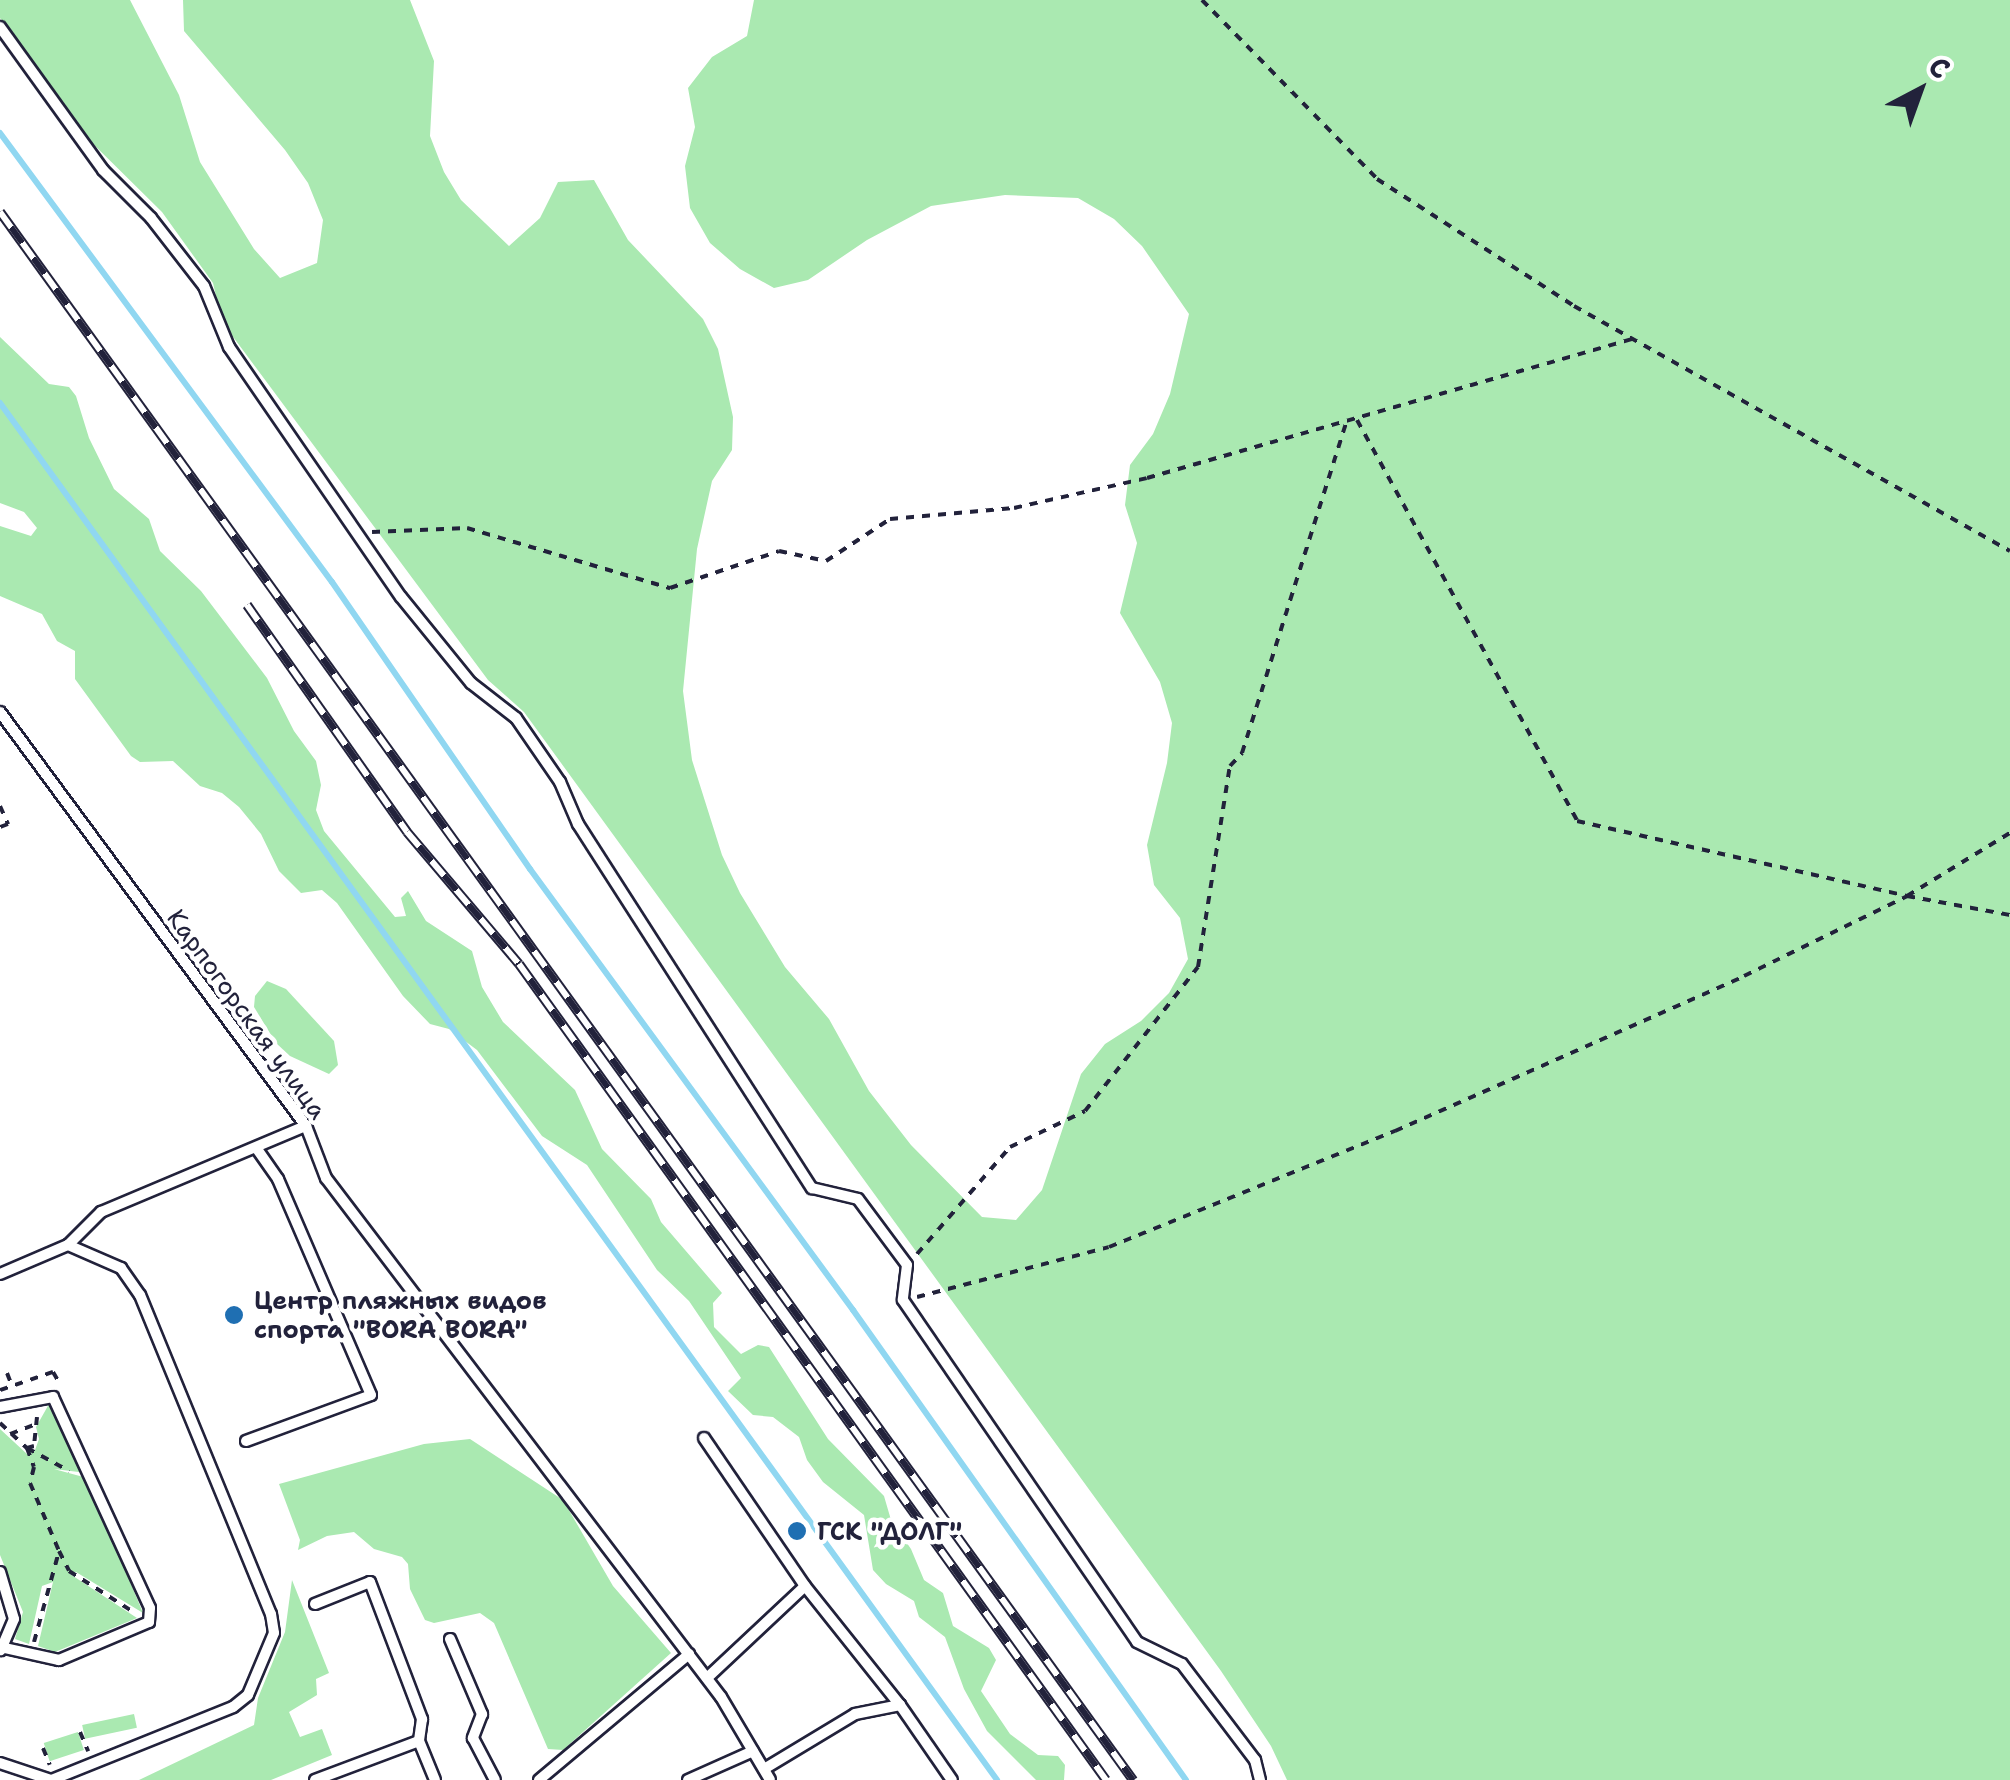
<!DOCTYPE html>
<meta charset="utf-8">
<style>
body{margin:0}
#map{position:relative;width:2010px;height:1780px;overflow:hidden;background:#fff;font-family:"Shantell Sans",sans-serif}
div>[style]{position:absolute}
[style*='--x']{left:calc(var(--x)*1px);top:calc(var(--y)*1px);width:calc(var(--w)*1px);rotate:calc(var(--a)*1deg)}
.green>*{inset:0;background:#aae9b1;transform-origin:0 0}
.stream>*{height:6px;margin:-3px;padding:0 3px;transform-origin:3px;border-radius:3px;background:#90d7f1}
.path>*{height:4px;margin-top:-2px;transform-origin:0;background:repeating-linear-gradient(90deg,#22223b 0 8px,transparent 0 16px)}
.roads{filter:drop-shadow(2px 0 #22223b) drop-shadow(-2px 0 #22223b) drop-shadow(0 2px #22223b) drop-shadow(0 -2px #22223b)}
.service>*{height:10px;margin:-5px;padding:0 5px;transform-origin:5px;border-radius:5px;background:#fff}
.rail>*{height:10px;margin-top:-5px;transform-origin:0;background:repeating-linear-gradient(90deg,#fff 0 19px,#22223b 0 38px);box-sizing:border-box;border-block:2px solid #22223b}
.dots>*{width:28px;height:28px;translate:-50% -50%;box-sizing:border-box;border:5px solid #fff;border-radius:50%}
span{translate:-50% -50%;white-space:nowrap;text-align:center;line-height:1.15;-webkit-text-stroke:9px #fff;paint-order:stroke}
.street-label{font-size:25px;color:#22223b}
.poi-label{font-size:25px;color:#22223b;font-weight:700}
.left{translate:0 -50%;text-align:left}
.north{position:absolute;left:1870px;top:40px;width:100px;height:100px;-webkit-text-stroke:8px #fff;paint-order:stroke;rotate:41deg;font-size:28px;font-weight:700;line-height:40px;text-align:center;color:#22223b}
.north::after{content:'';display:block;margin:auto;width:35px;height:45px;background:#22223b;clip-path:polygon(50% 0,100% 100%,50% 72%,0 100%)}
</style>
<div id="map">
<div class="green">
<i style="clip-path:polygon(0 0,130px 0,179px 95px,200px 162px,254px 249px,280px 278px,317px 263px,323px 220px,308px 183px,285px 150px,184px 31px,183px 0,410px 0,434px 61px,430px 136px,444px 172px,461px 200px,509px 246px,540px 218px,558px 182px,594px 180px,628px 240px,703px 319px,718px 349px,733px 417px,732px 450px,712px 481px,697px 549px,683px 691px,692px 760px,722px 855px,740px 893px,785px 967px,829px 1019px,869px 1091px,911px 1145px,982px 1217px,1016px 1220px,1042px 1190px,1081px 1074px,1105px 1044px,1141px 1021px,1169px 993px,1188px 959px,1180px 918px,1154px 885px,1147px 845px,1167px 763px,1172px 723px,1160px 682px,1120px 613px,1137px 543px,1125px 505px,1130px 465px,1153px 434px,1170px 394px,1189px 314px,1142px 246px,1114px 219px,1078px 198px,1005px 195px,931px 206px,867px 240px,808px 280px,774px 288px,740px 269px,710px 243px,690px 208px,685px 166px,695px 127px,688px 88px,712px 57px,747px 36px,754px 0,2010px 0,2010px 1780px,1287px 1780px,1271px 1746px,1221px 1671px,524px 712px,488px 680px,222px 322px,213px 283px,162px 212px,80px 131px,0 18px)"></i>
<i style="clip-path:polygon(0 337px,49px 384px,69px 387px,76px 396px,89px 438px,114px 489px,149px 519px,160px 551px,201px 591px,267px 678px,294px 731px,316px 761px,321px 785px,316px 810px,324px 831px,395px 917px,406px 916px,401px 898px,408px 891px,426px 921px,472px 951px,482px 987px,503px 1022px,575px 1090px,602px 1149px,651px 1199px,661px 1222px,722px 1293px,713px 1303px,714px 1327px,741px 1354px,758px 1345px,769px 1347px,828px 1439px,884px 1496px,891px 1520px,911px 1549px,924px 1580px,943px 1593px,953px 1626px,989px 1648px,996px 1660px,981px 1691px,1010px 1734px,1038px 1755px,1058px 1756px,1065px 1765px,1064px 1780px,1036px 1780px,987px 1731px,964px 1689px,945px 1637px,919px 1617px,914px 1601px,886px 1584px,873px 1570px,864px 1515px,823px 1482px,807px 1460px,799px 1437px,773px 1417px,753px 1415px,728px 1391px,741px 1378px,689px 1301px,657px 1270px,587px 1165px,542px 1136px,477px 1050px,449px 1029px,430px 1024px,403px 996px,337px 903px,322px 890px,301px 893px,279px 871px,261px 834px,239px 807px,222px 793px,200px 786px,173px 761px,140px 762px,131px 756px,75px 679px,75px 651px,57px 641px,42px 614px,0 596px,0 526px,31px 536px,37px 528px,24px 512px,0 503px)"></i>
<i style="clip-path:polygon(267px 981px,286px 989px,334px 1041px,338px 1065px,329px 1074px,290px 1056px,276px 1043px,254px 1007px,255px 996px)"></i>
<i style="clip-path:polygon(53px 1397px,87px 1473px,54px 1469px,87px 1478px,143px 1613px,76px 1572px,70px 1574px,137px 1618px,55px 1652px,38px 1646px,53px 1582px,42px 1586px,29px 1644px,15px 1639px,23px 1612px,0 1555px,0 1429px,27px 1454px,35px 1450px,39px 1439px,36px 1427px)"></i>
<i style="clip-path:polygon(470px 1439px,563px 1500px,613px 1586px,671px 1653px,563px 1750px,548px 1749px,494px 1623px,480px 1613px,434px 1623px,425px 1620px,410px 1589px,408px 1564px,402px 1557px,374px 1549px,354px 1532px,327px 1536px,298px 1550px,300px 1540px,279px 1484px,424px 1444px)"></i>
<i style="clip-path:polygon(292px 1580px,329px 1673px,316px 1679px,317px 1695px,289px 1712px,300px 1737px,322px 1729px,332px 1755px,271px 1780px,139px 1780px,254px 1725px,258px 1698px,285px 1632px)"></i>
<i style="left:134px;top:1714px;width:14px;height:53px;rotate:78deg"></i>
<i style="left:78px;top:1732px;width:19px;height:36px;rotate:72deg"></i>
</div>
<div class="stream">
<i style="--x:0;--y:133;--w:558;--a:53.52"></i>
<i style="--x:332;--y:582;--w:349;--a:55.4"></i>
<i style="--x:530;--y:869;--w:547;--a:53.78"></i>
<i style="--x:853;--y:1310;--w:576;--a:54.68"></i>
<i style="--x:0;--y:403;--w:1700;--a:54.09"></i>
</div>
<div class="path">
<i style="--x:1202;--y:0;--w:250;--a:45.6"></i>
<i style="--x:1377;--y:179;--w:234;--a:32.8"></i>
<i style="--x:1574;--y:306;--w:500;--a:29.33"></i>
<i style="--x:1357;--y:420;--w:457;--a:61.2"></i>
<i style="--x:1577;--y:821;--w:338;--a:12.8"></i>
<i style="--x:1907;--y:896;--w:105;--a:10.5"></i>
<i style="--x:372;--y:532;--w:95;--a:-2.4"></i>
<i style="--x:467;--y:528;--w:212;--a:16.5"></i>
<i style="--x:670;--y:588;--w:115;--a:-18.7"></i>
<i style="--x:779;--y:551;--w:48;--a:12"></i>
<i style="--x:826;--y:561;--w:77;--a:-33.3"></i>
<i style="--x:890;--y:519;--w:124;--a:-5.1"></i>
<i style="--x:1014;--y:508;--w:136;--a:-12.7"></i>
<i style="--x:1147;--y:478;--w:505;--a:-15.99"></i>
<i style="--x:0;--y:806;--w:20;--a:66"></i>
<i style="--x:8;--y:824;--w:9;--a:159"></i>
<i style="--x:917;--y:1254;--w:142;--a:-49"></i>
<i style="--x:1010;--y:1147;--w:83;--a:-25.6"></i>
<i style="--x:1085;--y:1111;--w:183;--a:-51.9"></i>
<i style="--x:1198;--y:967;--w:204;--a:-81"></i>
<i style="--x:1230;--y:766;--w:18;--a:-47"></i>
<i style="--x:1242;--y:753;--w:346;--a:-72.5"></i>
<i style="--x:917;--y:1297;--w:198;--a:-14.6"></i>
<i style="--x:1109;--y:1247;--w:309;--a:-22.1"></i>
<i style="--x:1395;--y:1131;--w:382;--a:-23.9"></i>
<i style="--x:1744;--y:976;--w:182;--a:-26.1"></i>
<i style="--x:1907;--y:896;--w:121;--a:-31.5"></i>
<i style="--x:7;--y:1373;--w:14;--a:69"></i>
<i style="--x:0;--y:1390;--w:56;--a:-18.8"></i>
<i style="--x:53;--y:1372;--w:14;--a:60"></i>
<i style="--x:37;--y:1417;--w:29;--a:96"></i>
<i style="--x:34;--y:1446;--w:7;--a:164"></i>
<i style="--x:27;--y:1448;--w:20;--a:70"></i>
<i style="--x:34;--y:1467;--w:16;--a:104"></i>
<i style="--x:30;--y:1483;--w:74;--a:66.9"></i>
<i style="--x:59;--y:1551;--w:22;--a:63"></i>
<i style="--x:69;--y:1571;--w:78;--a:32.5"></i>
<i style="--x:0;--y:1423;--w:37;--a:43"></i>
<i style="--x:27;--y:1448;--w:48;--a:28.7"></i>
<i style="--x:10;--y:1434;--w:25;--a:-21"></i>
<i style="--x:34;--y:1642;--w:94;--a:-74.6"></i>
<i style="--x:80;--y:1732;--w:21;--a:67"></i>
<i style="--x:43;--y:1748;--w:18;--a:68"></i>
</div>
<div class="roads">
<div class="service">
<i style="--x:0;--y:27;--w:176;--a:54.2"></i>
<i style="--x:103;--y:170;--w:68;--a:45"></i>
<i style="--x:151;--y:218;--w:86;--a:52.1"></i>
<i style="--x:204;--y:286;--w:66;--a:67.7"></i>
<i style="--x:229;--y:347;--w:303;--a:55.5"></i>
<i style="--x:401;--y:597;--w:111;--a:50.9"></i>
<i style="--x:471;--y:683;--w:57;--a:37.9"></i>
<i style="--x:516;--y:718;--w:78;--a:55.5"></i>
<i style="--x:560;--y:782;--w:46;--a:66.8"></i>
<i style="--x:578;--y:824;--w:433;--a:57.3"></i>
<i style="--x:812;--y:1188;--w:47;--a:13.4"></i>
<i style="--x:858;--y:1199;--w:82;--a:53.4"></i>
<i style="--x:907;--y:1265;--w:35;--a:97"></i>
<i style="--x:903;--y:1300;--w:414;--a:55.6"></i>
<i style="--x:1137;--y:1642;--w:50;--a:26.1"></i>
<i style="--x:1182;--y:1664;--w:121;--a:52.8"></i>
<i style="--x:1255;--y:1760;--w:21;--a:76"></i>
<i style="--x:0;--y:712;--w:515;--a:53.53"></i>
<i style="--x:306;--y:1126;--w:56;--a:69"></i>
<i style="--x:326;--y:1178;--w:652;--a:52.73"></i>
<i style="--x:721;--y:1697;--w:96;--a:59.4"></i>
<i style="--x:68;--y:1245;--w:47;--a:-45"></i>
<i style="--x:101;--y:1212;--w:222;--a:-22.8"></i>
<i style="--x:0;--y:1274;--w:74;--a:-23.1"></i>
<i style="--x:68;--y:1245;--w:58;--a:23.5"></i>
<i style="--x:121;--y:1268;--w:33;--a:55"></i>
<i style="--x:140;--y:1295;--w:345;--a:67.7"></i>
<i style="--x:271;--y:1614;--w:19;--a:81"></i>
<i style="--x:274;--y:1633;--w:67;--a:112.8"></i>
<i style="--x:248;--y:1695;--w:19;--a:141"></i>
<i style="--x:233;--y:1707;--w:196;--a:158.1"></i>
<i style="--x:51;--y:1780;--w:54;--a:-161.6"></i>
<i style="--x:0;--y:1407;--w:54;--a:-10.7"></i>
<i style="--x:53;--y:1397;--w:232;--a:65.3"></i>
<i style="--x:150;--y:1608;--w:14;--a:94"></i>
<i style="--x:149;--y:1622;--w:98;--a:157.1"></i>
<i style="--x:59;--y:1660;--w:55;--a:-167.5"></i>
<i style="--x:704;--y:1438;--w:179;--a:55.7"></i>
<i style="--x:805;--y:1586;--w:152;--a:51.4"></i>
<i style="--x:900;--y:1705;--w:91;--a:55.3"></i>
<i style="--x:246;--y:1441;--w:133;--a:-20.2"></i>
<i style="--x:371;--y:1395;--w:235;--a:-113.3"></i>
<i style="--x:278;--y:1179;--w:37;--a:-125"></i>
<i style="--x:0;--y:1572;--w:49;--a:73.4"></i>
<i style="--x:14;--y:1619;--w:34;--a:113"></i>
<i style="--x:315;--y:1604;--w:59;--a:-21.8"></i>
<i style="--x:370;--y:1582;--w:147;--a:69.2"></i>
<i style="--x:422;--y:1719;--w:22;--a:98"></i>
<i style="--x:450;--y:1639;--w:82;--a:66.9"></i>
<i style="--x:482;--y:1714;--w:26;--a:111"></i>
<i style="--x:473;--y:1738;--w:47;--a:62.4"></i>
<i style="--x:707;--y:1678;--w:134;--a:-43.2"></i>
<i style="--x:764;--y:1769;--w:106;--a:-31.1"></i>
<i style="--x:855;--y:1714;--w:46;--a:-11.3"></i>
<i style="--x:315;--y:1780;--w:111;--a:-20.6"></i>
<i style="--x:419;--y:1741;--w:42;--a:67.7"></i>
<i style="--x:539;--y:1780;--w:196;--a:-40"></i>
<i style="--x:688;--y:1780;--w:71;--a:-24"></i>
</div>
</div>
<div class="rail">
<i style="--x:0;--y:212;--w:1935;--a:54.15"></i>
<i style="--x:247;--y:605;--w:278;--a:54.8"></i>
<i style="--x:407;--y:832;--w:173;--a:49.7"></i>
<i style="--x:519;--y:964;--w:1005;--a:54.27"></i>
</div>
<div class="dots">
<i style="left:234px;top:1315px;background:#1f6fb2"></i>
<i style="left:797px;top:1531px;background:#1f6fb2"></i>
</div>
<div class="street-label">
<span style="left:247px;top:1014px;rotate:54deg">Карпогорская улица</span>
</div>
<div class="poi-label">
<span class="left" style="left:254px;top:1315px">Центр пляжных видов<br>спорта "BORA BORA"</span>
<span class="left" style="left:817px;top:1531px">ГСК "ДОЛГ"</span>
</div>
<div class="north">С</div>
</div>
